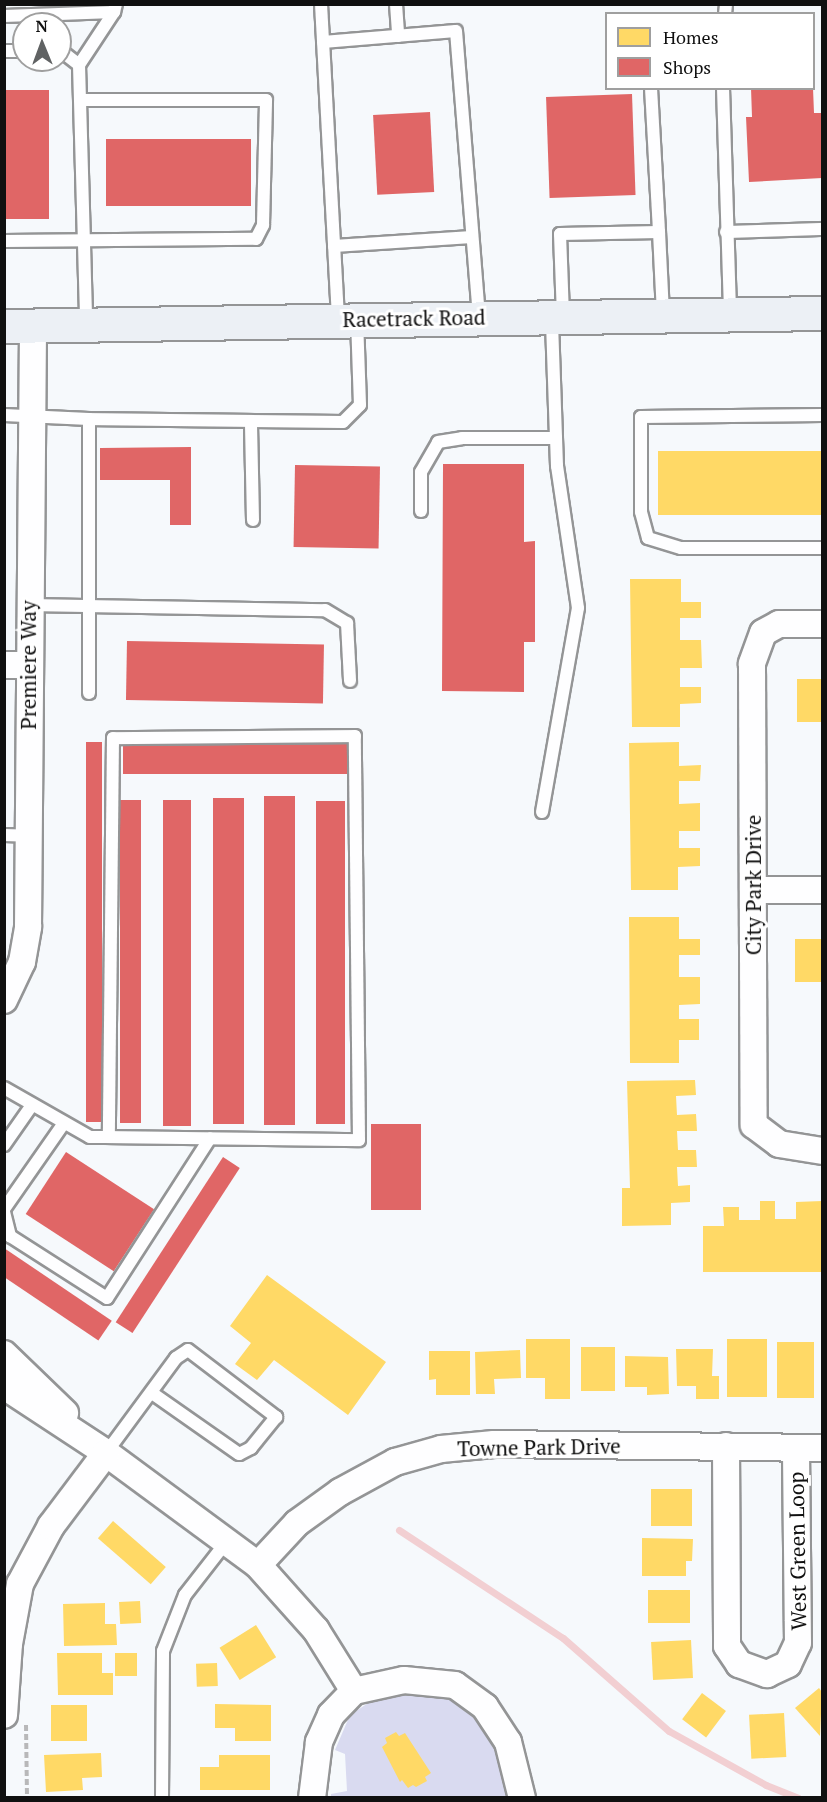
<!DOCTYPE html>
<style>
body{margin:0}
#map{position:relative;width:827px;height:1802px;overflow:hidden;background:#f6f9fc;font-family:"PT Serif",serif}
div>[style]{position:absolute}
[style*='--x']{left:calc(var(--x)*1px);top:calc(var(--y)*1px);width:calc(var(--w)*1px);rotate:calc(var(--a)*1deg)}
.green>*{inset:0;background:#d9daf0}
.homes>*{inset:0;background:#ffd966;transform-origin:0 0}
.shops>*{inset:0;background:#e06666;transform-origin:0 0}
.stream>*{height:7px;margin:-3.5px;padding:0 3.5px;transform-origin:3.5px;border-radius:3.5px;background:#f2cfd2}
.path>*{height:4px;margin-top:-2px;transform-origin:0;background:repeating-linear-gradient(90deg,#b8b8b9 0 6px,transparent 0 9px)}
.roads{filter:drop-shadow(2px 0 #949596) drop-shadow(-2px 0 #949596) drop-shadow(0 2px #949596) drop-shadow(0 -2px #949596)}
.lane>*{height:12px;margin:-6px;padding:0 6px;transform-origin:6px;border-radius:6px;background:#fefeff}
.street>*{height:26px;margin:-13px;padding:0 13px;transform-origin:13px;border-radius:13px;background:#fefeff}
.secondary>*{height:33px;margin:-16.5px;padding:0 16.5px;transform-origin:16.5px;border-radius:16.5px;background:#ecf0f5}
span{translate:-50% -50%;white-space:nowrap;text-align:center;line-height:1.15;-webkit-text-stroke:6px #fff;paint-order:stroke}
.street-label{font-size:21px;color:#101010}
.frame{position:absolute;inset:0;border:6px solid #101010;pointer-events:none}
.legend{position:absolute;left:605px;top:12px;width:210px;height:78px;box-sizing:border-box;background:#fff;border:2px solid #9f9f9f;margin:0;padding:8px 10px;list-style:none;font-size:18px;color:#101010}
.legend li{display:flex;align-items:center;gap:12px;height:30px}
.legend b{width:30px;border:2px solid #9f9f9f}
.north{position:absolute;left:12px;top:12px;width:60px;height:60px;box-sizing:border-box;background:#fff;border:2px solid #9f9f9f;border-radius:50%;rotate:359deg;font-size:16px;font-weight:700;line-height:24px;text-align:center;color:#101010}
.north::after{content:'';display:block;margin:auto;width:21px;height:27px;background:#606263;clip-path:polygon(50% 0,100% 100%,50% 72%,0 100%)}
</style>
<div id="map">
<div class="green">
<i style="clip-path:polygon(385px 1692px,452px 1694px,488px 1727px,513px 1798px,331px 1798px,331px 1794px,347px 1791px,345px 1754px,335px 1750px,350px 1715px)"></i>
</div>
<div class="homes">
<i style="left:658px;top:451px;width:164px;height:64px"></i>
<i style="clip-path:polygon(630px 579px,681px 579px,681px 602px,701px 602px,701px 618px,680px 618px,680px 640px,701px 640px,702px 668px,680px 668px,680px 687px,701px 687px,701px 703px,680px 704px,680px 727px,632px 727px)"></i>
<i style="left:797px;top:679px;width:25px;height:43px"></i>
<i style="clip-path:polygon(679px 742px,679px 766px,701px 765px,700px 781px,679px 781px,679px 804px,700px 803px,700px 831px,679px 831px,679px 848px,700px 848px,700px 866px,678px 867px,678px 890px,631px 890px,629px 743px)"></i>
<i style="clip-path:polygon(629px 917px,679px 917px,679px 939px,700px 939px,700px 955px,679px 955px,679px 977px,700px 977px,700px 1004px,679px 1005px,679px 1019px,699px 1019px,699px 1040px,679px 1040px,679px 1063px,630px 1063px)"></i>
<i style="left:795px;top:939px;width:27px;height:43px"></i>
<i style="clip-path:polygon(695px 1080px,696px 1095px,676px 1096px,677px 1115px,696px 1114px,697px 1131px,677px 1131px,678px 1150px,696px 1150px,697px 1167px,677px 1167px,678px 1186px,690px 1185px,690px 1202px,671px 1203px,671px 1225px,622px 1226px,622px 1188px,630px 1188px,627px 1081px)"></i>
<i style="clip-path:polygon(760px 1201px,775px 1201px,775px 1219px,796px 1219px,796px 1202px,822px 1201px,822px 1272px,703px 1272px,703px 1226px,724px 1226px,723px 1207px,739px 1207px,739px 1220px,760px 1220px)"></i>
<i style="clip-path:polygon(267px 1275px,386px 1362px,348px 1415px,274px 1360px,257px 1380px,235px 1364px,251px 1343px,230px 1326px)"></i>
<i style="clip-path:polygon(526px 1339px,570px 1339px,570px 1399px,545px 1399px,545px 1378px,526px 1378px)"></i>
<i style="left:727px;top:1339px;width:40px;height:58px"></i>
<i style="left:777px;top:1342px;width:37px;height:56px"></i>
<i style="left:581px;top:1347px;width:34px;height:44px"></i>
<i style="clip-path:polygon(676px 1349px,713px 1349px,712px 1376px,719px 1376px,719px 1399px,696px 1399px,696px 1386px,677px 1386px)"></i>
<i style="clip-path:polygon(520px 1350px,521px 1378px,494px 1379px,495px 1394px,476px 1394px,475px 1352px)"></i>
<i style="clip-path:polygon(429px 1351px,470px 1351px,470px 1395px,436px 1395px,436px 1379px,429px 1380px)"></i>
<i style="clip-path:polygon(625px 1356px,668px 1357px,669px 1394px,647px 1395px,647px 1387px,625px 1387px)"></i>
<i style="left:651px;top:1489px;width:41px;height:37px"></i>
<i style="left:113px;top:1521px;width:70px;height:23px;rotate:41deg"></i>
<i style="clip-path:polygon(642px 1538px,693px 1539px,692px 1561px,686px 1561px,686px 1576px,642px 1576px)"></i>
<i style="left:648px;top:1590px;width:42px;height:33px"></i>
<i style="left:140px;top:1601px;width:22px;height:21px;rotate:87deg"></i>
<i style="clip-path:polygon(105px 1603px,105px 1624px,116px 1624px,117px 1645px,64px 1646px,63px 1604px)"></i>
<i style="left:256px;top:1625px;width:38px;height:43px;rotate:58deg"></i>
<i style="left:691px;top:1640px;width:38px;height:40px;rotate:87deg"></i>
<i style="clip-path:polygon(57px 1653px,102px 1653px,102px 1673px,113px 1673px,113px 1695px,58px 1695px)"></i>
<i style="left:115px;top:1653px;width:22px;height:23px"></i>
<i style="left:217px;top:1663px;width:23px;height:21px;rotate:88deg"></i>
<i style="clip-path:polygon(819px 1688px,822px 1692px,820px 1736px,795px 1708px)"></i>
<i style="left:702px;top:1693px;width:30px;height:33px;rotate:37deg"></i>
<i style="clip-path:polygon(215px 1704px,271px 1705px,271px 1741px,235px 1741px,235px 1728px,215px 1728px)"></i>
<i style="left:51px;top:1705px;width:36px;height:36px"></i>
<i style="left:784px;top:1713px;width:44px;height:35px;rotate:87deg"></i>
<i style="clip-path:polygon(396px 1732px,399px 1736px,405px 1733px,431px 1773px,425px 1777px,427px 1781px,416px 1787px,413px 1785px,408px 1788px,402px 1780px,400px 1782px,382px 1747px,387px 1743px,385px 1738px)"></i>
<i style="clip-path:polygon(101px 1753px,102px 1777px,82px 1778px,83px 1790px,46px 1792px,44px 1755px)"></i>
<i style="clip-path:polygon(219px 1755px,270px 1755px,270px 1790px,200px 1790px,200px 1767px,219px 1767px)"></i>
</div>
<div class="shops">
<i style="clip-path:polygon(751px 88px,813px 88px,814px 113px,822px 113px,822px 178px,749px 182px,746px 117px,752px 117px)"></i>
<i style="left:4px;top:90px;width:45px;height:129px"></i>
<i style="left:632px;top:94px;width:101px;height:86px;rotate:88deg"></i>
<i style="left:430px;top:112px;width:80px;height:57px;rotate:87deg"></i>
<i style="left:106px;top:139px;width:145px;height:67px"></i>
<i style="clip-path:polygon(191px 447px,191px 525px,170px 525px,170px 480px,100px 480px,100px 448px)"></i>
<i style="clip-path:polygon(443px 464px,524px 464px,524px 542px,535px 541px,535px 642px,524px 642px,524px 692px,442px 691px)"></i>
<i style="left:295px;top:465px;width:85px;height:82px;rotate:1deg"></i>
<i style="left:127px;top:641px;width:197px;height:59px;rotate:1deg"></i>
<i style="left:86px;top:742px;width:16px;height:380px"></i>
<i style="left:348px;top:744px;width:30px;height:225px;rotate:90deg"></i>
<i style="left:264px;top:796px;width:31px;height:329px"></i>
<i style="left:213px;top:798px;width:31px;height:326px"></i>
<i style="left:120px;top:800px;width:21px;height:323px"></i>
<i style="left:163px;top:800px;width:28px;height:326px"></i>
<i style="left:316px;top:801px;width:29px;height:323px"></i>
<i style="left:371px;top:1124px;width:50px;height:86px"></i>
<i style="left:66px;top:1152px;width:105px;height:74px;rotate:33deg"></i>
<i style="left:223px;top:1157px;width:20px;height:197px;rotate:33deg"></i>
<i style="left:4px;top:1248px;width:130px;height:24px;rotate:34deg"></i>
</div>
<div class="stream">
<i style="--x:399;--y:1530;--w:196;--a:33.4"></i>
<i style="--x:563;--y:1638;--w:141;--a:41.3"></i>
<i style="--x:669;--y:1731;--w:111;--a:29.1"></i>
<i style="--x:766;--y:1785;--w:35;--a:22"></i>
</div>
<div class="path">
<i style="--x:26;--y:1725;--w:73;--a:89.2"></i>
</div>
<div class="roads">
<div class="lane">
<i style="--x:321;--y:4;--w:314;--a:86.9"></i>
<i style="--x:396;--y:4;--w:32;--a:86"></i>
<i style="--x:725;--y:14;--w:10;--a:-84"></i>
<i style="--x:4;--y:16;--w:110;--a:-2.1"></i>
<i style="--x:114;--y:12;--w:8;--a:-76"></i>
<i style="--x:323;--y:42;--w:133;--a:-4.7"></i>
<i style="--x:456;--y:31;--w:286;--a:85.4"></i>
<i style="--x:60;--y:50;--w:24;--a:38"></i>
<i style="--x:79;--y:65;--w:258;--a:88.4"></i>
<i style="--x:4;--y:51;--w:20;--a:0"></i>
<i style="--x:79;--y:65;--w:64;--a:-56.6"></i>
<i style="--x:651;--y:88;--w:144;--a:86.8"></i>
<i style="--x:723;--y:88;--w:225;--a:88.2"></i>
<i style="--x:726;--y:232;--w:96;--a:-1.8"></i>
<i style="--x:4;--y:241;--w:252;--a:-0.5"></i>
<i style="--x:256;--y:239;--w:16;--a:-63"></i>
<i style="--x:263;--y:225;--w:125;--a:-88.6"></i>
<i style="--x:266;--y:100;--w:184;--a:180"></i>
<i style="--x:334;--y:246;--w:138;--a:-3.7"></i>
<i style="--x:563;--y:316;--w:82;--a:-92.1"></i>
<i style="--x:560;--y:234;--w:99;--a:-1.2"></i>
<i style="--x:659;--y:232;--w:82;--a:87.2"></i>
<i style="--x:4;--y:415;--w:85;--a:2.7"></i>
<i style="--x:822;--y:415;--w:181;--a:179.4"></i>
<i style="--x:641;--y:417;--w:95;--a:90"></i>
<i style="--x:641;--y:512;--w:27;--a:75"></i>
<i style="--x:648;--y:538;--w:34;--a:17"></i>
<i style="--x:681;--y:548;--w:141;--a:0"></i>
<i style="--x:421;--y:511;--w:39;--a:-90"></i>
<i style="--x:421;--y:472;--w:34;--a:-60"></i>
<i style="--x:438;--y:442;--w:24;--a:-9"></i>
<i style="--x:462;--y:438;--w:94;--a:0"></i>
<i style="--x:253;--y:520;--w:99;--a:-91.2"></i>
<i style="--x:251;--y:421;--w:92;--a:0.6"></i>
<i style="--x:343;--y:422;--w:24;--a:-45"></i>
<i style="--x:360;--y:405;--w:85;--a:-92"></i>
<i style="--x:29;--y:605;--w:296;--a:1"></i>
<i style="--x:325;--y:610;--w:26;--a:31"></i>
<i style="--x:347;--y:623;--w:58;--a:87"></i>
<i style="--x:89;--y:693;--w:274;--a:-90"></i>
<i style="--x:89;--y:419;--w:162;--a:0.7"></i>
<i style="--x:542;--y:812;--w:207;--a:-80"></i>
<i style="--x:578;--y:608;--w:144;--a:-98.4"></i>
<i style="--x:557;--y:466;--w:146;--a:-92"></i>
<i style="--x:4;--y:835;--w:24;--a:2"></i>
<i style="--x:4;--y:1088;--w:99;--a:29.7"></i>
<i style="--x:90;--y:1137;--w:19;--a:0"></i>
<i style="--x:109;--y:1137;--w:250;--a:0.7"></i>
<i style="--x:359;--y:1140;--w:404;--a:-90.6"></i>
<i style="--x:355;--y:736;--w:242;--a:179.5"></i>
<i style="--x:113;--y:738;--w:399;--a:90.6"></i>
<i style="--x:4;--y:1145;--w:49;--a:-55"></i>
<i style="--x:4;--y:1209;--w:105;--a:-55.1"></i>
<i style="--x:4;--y:1212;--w:25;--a:76"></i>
<i style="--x:10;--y:1236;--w:115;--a:32.6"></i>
<i style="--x:107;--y:1298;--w:190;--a:-57.2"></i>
<i style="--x:106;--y:1453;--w:118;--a:-53.6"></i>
<i style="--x:176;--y:1358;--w:14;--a:-34"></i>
<i style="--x:188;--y:1350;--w:111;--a:37.3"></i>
<i style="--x:276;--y:1417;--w:40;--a:129"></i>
<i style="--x:251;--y:1448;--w:13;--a:153"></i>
<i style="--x:239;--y:1454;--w:106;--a:-145"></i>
<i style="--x:162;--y:1798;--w:147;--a:-89.6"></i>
<i style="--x:163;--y:1651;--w:60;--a:-68.6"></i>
<i style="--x:185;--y:1595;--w:68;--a:-52.1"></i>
</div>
<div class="street">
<i style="--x:822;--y:624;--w:43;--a:180"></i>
<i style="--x:779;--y:624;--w:18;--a:151"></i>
<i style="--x:763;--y:633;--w:33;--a:110"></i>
<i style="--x:752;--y:664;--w:461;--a:89.8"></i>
<i style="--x:754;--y:1125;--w:31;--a:37"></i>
<i style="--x:779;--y:1144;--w:44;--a:9.2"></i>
<i style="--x:4;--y:665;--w:24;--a:0"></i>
<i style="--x:753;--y:890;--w:69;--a:0"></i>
<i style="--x:4;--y:1000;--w:42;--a:-64.7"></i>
<i style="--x:22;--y:962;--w:36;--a:-80"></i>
<i style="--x:28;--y:927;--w:602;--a:-89.52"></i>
<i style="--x:4;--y:1354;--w:85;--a:44"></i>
<i style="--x:4;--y:1386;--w:122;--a:33.3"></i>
<i style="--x:106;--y:1453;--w:189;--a:36.4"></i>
<i style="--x:258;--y:1565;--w:87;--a:48.3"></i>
<i style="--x:316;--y:1630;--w:72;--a:58.1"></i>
<i style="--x:354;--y:1691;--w:33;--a:134"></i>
<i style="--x:331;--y:1715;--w:30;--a:114"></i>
<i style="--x:319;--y:1742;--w:56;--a:97.1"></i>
<i style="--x:726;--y:1446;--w:200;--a:89.7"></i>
<i style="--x:727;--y:1646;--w:22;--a:56"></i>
<i style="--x:739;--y:1664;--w:30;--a:20"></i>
<i style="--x:767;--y:1674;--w:23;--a:-25"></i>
<i style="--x:788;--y:1664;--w:23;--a:-65"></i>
<i style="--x:798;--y:1643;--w:195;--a:-90.6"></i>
<i style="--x:258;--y:1565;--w:57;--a:-47.1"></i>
<i style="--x:297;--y:1523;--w:53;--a:-35.8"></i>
<i style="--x:340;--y:1492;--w:63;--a:-28.6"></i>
<i style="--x:395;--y:1462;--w:48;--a:-15.8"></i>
<i style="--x:441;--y:1449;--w:53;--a:-5.4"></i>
<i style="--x:494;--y:1444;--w:328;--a:0.7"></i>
<i style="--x:354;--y:1691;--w:51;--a:-12.4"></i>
<i style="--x:404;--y:1680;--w:51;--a:5.6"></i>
<i style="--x:455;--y:1685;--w:37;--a:36"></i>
<i style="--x:485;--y:1707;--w:42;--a:56.7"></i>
<i style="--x:508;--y:1742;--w:58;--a:76"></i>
<i style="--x:4;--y:1715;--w:71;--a:-86"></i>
<i style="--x:9;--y:1644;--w:61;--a:-79.6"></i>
<i style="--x:20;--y:1584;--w:66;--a:-61.9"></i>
<i style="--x:51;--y:1526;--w:91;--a:-53"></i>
</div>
<div class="secondary">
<i style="--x:4;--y:326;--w:818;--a:-0.91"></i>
</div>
</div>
<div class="street-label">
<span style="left:414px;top:318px;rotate:-1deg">Racetrack Road</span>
<span style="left:28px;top:665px;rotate:-90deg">Premiere Way</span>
<span style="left:753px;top:885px;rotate:-90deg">City Park Drive</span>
<span style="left:539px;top:1447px;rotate:-1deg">Towne Park Drive</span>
<span style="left:797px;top:1551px;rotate:-91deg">West Green Loop</span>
</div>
<div class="frame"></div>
<ul class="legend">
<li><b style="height:16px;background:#ffd966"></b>Homes</li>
<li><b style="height:16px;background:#e06666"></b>Shops</li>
</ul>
<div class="north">N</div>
</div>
